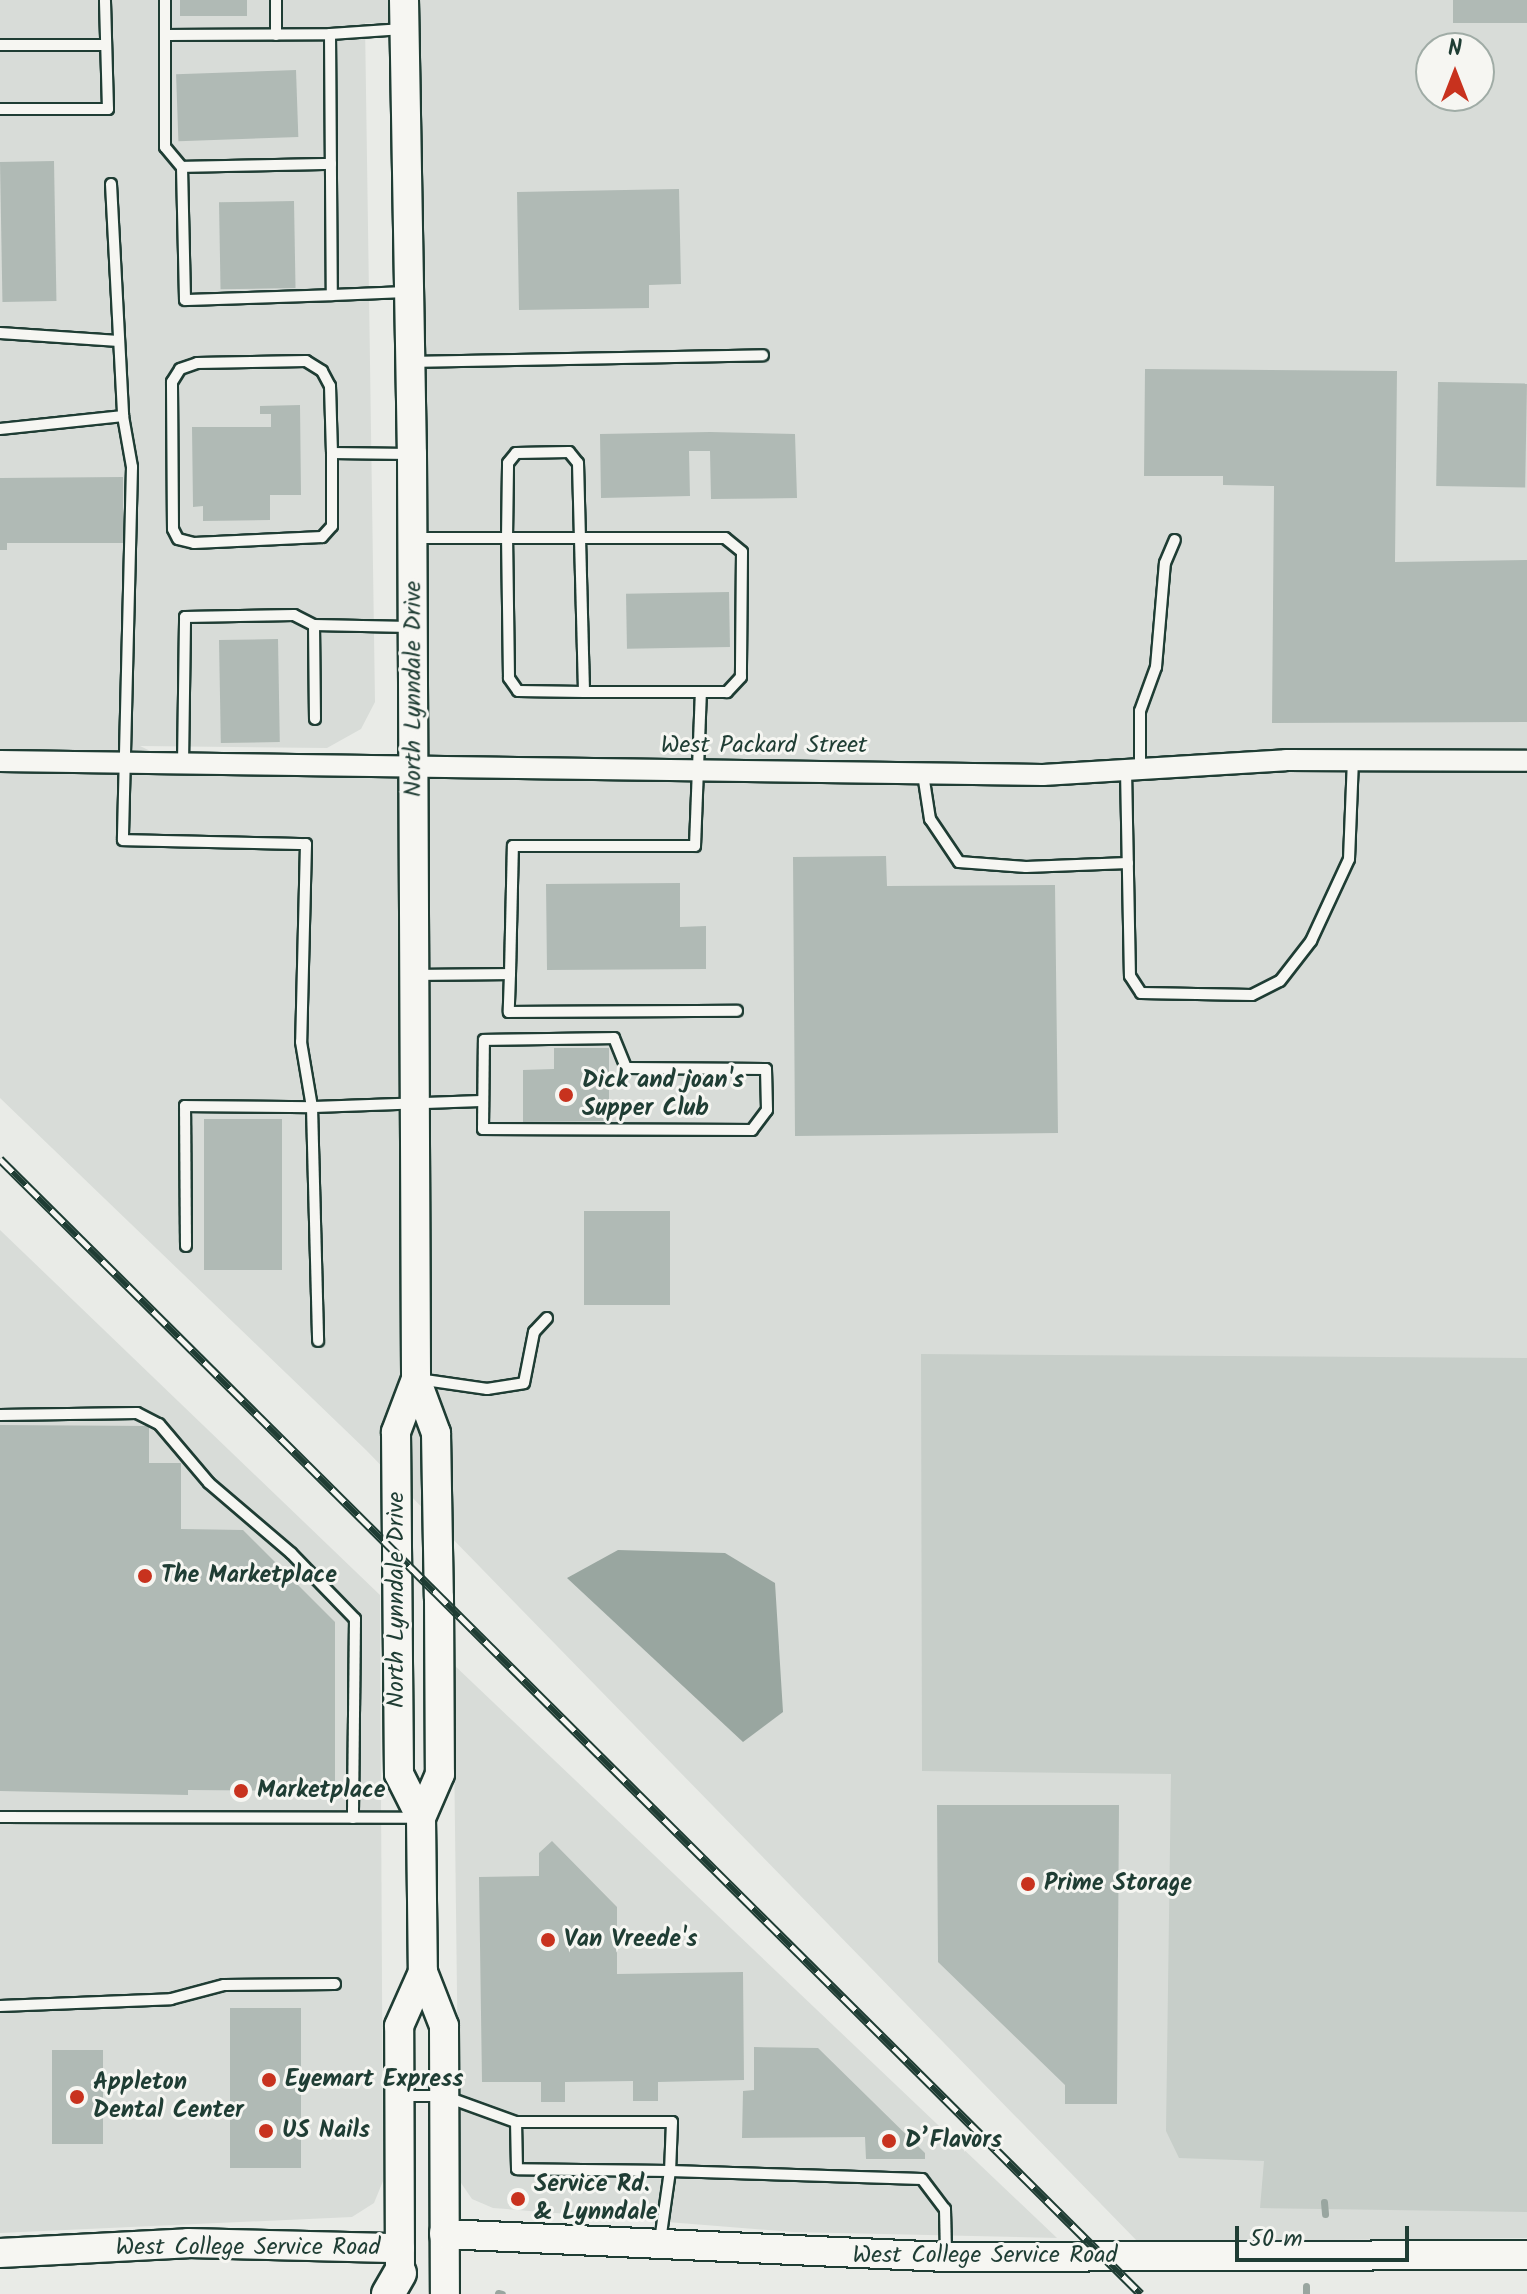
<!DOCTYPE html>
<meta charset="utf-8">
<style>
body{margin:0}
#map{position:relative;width:1527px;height:2294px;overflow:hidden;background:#e9ebe7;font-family:Kalam,sans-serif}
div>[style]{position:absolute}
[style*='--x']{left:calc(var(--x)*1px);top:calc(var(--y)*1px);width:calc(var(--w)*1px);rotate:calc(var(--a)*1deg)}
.built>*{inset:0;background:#d8dcd8}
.green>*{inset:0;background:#c7cec9}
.water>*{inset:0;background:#99a6a0}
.stream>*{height:7px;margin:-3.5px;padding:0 3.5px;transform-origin:3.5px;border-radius:3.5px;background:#99a6a0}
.building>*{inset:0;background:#b0bab5;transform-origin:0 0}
.roads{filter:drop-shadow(2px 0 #1f3d34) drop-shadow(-2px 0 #1f3d34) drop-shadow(0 2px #1f3d34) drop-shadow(0 -2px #1f3d34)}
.lane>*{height:10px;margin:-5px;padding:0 5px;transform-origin:5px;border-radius:5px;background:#f6f6f2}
.street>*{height:20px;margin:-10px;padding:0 10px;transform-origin:10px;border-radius:10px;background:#f6f6f2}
.secondary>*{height:28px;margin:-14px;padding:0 14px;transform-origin:14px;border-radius:14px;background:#f6f6f2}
.primary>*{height:32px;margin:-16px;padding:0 16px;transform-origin:16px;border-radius:16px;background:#f6f6f2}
.rail>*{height:9px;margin-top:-4.5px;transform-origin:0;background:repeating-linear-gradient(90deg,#f6f6f2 0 18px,#1f3d34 0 36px);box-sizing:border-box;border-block:2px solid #1f3d34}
.dots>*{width:22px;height:22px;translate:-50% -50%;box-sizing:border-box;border:4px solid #f6f6f2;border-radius:50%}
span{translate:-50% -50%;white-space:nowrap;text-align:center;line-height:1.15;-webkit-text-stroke:6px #f6f6f2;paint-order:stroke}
.street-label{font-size:24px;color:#1f3d34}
.poi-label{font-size:24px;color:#1f3d34;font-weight:700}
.left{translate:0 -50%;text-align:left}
.north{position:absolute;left:1415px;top:32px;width:80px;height:80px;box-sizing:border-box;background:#f6f6f2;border:2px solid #a0aca6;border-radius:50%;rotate:0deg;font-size:22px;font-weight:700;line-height:32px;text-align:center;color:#1f3d34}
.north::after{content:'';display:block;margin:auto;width:28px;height:36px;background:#c8321e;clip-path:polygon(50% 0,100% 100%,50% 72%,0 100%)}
.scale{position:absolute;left:1235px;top:2226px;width:174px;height:36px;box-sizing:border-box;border:4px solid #1f3d34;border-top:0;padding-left:10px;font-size:24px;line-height:28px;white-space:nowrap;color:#1f3d34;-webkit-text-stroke:6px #f6f6f2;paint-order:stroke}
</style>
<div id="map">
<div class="built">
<i style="clip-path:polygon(evenodd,0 0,1527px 0,1527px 2238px,1138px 2242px,366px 1450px,0 1098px,0 0,365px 23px,404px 25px,415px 770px,183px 767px,140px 746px,327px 748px,361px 729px,375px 702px,365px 23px,0 0,1431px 48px,1479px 48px,1479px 96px,1431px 96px,1431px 48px)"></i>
<i style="clip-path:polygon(0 1230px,380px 1595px,383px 2181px,374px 2203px,352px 2217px,0 2233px)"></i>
<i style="clip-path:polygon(453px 1664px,1057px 2238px,793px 2232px,493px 2208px,472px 2199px,461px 2183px,459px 2157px)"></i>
</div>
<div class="green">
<i style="clip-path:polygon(921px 1354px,1527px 1358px,1527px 2212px,1260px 2208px,1264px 2161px,1179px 2158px,1166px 2131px,1171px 1774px,922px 1771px)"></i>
</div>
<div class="water">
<i style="clip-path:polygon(618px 1550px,725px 1553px,775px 1583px,783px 1712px,743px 1742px,567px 1578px)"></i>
</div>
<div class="stream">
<i style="--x:1324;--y:2202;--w:12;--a:85"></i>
<i style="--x:1306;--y:2286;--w:8;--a:90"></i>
<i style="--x:498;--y:2293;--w:4;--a:14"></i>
</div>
<div class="building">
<i style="left:180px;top:0;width:67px;height:16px"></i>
<i style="left:1453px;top:0;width:74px;height:23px"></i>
<i style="left:296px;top:70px;width:67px;height:120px;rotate:88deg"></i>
<i style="left:54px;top:161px;width:140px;height:54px;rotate:89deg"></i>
<i style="clip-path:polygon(679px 189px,681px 284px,649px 285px,649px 308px,519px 310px,517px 192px)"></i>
<i style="left:294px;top:201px;width:87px;height:75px;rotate:89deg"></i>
<i style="clip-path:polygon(1145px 369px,1397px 371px,1395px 562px,1527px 560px,1527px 722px,1272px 723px,1274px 486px,1223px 485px,1223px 476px,1144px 476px)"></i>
<i style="left:1438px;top:382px;width:89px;height:104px;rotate:1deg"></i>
<i style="clip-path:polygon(300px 405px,301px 495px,270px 495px,270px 520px,203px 521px,203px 506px,193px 507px,192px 427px,271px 427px,271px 414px,260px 414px,260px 406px)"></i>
<i style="clip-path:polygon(710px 432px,795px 434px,797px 498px,711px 499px,710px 451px,689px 451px,690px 496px,601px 498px,600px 434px)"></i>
<i style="clip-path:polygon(123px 477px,123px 543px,7px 543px,7px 550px,0 550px,0 478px)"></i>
<i style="left:729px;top:592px;width:55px;height:103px;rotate:89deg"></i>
<i style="left:278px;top:639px;width:103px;height:59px;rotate:89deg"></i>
<i style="clip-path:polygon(886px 856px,887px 886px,1055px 885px,1058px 1133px,795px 1136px,793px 857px)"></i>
<i style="clip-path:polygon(680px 883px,680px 927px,706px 926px,706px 969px,547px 970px,546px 884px)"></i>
<i style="clip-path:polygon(554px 1048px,609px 1048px,609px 1121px,523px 1122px,523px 1070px,554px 1069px)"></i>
<i style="left:282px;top:1119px;width:151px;height:78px;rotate:90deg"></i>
<i style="left:584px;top:1211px;width:86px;height:94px"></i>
<i style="clip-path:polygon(0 1425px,149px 1426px,149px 1463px,181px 1463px,181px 1529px,243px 1530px,335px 1622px,335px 1791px,188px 1790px,188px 1795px,0 1791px)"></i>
<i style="clip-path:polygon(937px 1805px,1119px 1805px,1117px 2104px,1065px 2104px,1065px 2085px,938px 1962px)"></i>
<i style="clip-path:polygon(552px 1841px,617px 1907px,617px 1974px,743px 1972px,744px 2080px,658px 2082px,658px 2101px,633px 2101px,633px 2081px,565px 2082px,565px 2102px,541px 2102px,541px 2082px,482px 2082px,479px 1877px,539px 1876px,539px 1853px)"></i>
<i style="left:230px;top:2008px;width:71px;height:160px"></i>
<i style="clip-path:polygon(754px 2047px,818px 2048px,925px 2153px,925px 2159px,866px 2159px,865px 2137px,742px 2138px,743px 2091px,754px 2090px)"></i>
<i style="left:52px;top:2050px;width:51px;height:94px"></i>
</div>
<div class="roads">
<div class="lane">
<i style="--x:165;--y:0;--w:147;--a:90"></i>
<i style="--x:165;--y:147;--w:26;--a:50"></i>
<i style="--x:182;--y:167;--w:133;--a:88.7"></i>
<i style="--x:185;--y:300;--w:147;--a:-1.9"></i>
<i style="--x:276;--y:0;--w:35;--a:90"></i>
<i style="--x:403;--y:29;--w:73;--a:176.1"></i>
<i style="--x:330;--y:34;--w:261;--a:89.6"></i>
<i style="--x:332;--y:295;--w:75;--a:-2.3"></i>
<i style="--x:165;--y:35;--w:165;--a:-0.3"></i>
<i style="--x:0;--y:45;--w:106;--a:0"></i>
<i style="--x:0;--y:109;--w:108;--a:0"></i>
<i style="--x:108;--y:109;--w:109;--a:-91.6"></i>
<i style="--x:182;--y:167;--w:149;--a:-1.2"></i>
<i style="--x:111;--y:184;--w:232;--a:87"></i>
<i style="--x:123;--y:416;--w:52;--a:80"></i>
<i style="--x:132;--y:467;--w:373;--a:91.4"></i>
<i style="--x:123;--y:840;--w:183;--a:1.3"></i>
<i style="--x:306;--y:844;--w:198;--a:91.4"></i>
<i style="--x:301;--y:1042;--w:66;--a:80.4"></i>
<i style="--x:312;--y:1107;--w:171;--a:-2"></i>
<i style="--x:0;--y:333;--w:119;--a:3.8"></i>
<i style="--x:413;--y:362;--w:350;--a:-1.1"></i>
<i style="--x:0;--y:429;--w:124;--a:-6"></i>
<i style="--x:332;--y:453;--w:73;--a:90"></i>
<i style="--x:332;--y:526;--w:15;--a:132"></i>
<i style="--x:322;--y:537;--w:128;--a:177.3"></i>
<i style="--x:194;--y:543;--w:16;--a:-166"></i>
<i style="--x:178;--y:539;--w:11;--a:-117"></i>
<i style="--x:173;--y:529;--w:147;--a:-90.4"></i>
<i style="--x:172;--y:382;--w:15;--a:-58"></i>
<i style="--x:180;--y:369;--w:18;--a:-19"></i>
<i style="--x:197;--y:363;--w:109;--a:-1.1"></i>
<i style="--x:306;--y:361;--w:19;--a:32"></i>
<i style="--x:322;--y:371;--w:17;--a:62"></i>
<i style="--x:330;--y:386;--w:67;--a:88.3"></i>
<i style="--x:332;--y:453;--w:78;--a:0.7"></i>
<i style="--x:415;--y:538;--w:310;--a:0"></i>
<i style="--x:725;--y:538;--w:22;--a:39"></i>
<i style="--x:742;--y:552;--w:125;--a:90.5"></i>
<i style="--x:741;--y:677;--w:21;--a:133"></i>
<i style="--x:727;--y:692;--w:143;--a:180"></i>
<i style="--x:584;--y:692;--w:66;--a:-179.1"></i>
<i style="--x:518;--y:691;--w:16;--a:-125"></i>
<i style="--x:509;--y:678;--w:140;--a:-90.8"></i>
<i style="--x:507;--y:538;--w:75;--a:-89.2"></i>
<i style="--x:508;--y:463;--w:13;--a:-51"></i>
<i style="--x:516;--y:453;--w:53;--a:-1.1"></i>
<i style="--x:569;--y:452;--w:14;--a:51"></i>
<i style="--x:578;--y:463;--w:75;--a:88.5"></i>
<i style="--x:580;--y:538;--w:154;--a:88.5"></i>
<i style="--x:314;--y:625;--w:94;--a:89.4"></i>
<i style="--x:183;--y:765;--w:148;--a:-89.2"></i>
<i style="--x:185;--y:617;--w:109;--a:-1.1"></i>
<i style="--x:294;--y:615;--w:22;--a:27"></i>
<i style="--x:314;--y:625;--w:96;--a:1.2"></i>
<i style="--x:1140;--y:769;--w:58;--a:-90"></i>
<i style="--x:1140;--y:711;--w:47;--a:-70"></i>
<i style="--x:1156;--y:667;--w:104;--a:-85.1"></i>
<i style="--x:1165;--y:563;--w:25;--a:-67"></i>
<i style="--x:1126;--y:770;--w:206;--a:88.9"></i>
<i style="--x:1130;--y:976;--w:20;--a:57"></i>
<i style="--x:1141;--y:993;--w:111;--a:1"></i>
<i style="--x:1252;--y:995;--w:31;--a:-27"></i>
<i style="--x:1280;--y:981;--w:51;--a:-52.2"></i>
<i style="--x:1311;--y:941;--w:90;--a:-65.1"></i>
<i style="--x:1349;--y:859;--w:100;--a:-87.7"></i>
<i style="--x:923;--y:774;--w:46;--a:81.2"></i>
<i style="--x:930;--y:819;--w:52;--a:56"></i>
<i style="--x:959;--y:862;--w:67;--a:4.3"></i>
<i style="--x:1026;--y:867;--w:102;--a:-2.2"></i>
<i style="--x:510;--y:974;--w:38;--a:92"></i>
<i style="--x:509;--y:1012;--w:228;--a:-0.3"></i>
<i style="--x:416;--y:975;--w:94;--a:-0.6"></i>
<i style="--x:510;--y:974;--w:128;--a:-88.7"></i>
<i style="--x:513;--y:846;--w:182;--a:0"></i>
<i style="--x:695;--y:846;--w:154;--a:-87.8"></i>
<i style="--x:614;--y:1038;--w:32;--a:68"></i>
<i style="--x:626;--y:1068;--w:140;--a:0.4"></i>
<i style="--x:766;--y:1069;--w:41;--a:88.6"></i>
<i style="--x:767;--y:1110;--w:25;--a:127"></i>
<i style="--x:752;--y:1130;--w:269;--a:-179.8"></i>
<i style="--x:483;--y:1129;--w:89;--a:-89.4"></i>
<i style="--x:484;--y:1040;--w:130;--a:-0.9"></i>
<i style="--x:186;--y:1246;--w:140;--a:-90.4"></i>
<i style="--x:185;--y:1106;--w:127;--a:0.5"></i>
<i style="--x:312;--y:1107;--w:234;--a:88.5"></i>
<i style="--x:418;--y:1379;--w:70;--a:8.2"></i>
<i style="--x:487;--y:1389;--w:37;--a:-9"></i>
<i style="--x:524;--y:1383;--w:52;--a:-78.9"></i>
<i style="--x:534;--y:1332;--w:19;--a:-47"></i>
<i style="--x:0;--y:1415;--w:137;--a:-0.8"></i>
<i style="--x:137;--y:1413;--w:25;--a:27"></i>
<i style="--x:159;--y:1424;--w:77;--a:49.7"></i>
<i style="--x:209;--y:1483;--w:108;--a:40.5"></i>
<i style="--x:291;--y:1553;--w:92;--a:45.9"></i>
<i style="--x:355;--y:1619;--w:199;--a:90.6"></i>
<i style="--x:0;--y:1817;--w:418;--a:0.1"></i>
<i style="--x:0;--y:2006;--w:171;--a:-2.3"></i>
<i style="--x:171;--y:1999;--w:55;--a:-14.8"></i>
<i style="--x:224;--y:1985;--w:111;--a:-0.5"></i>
<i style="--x:400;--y:2096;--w:44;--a:0"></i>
<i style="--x:444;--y:2096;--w:77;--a:19.9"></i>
<i style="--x:516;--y:2122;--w:156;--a:0"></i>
<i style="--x:672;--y:2122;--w:49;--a:92.3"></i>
<i style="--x:670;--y:2171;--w:153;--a:-179.3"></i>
<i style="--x:517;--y:2169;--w:47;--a:-91.2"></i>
<i style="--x:660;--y:2241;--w:71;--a:-81.9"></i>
<i style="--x:670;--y:2171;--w:252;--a:1.8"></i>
<i style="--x:922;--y:2179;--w:38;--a:53"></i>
<i style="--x:945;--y:2209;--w:44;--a:88.7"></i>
</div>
<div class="street">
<i style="--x:0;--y:761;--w:1043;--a:0.77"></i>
<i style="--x:1043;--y:775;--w:243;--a:-3.5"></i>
<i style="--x:1286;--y:760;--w:241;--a:0.2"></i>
</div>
<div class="secondary">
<i style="--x:404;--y:0;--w:454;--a:89"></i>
<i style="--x:412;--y:454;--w:925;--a:89.75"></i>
<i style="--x:416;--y:1379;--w:58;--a:69.7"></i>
<i style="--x:436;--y:1433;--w:165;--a:89"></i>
<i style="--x:439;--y:1598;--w:176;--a:89.7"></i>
<i style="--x:440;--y:1774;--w:48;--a:113.4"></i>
<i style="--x:421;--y:1818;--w:154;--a:89.3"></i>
<i style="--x:423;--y:1972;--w:58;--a:68.7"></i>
<i style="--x:444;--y:2026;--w:268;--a:89.8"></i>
<i style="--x:416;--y:1379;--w:57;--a:110.7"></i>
<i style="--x:396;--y:1432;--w:342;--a:89.5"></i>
<i style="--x:399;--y:1774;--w:49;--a:63.4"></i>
<i style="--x:444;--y:2234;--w:503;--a:2.62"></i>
<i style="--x:946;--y:2257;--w:581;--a:-0.2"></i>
<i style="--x:0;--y:2253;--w:188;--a:-3"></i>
<i style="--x:188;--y:2243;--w:212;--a:1.4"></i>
<i style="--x:400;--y:2266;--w:240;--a:-90.2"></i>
<i style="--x:399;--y:2026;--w:59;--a:-66"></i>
</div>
<div class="primary">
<i style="--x:388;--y:2294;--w:24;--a:-60"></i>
</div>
</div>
<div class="rail">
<i style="--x:0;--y:1159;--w:1609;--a:44.85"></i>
</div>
<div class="dots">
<i style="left:566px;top:1095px;background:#c8321e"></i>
<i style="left:145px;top:1576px;background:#c8321e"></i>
<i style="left:241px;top:1791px;background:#c8321e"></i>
<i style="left:1028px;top:1884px;background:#c8321e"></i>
<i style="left:548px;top:1940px;background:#c8321e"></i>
<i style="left:269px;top:2080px;background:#c8321e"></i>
<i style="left:77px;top:2097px;background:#c8321e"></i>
<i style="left:266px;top:2131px;background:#c8321e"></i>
<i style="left:889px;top:2141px;background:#c8321e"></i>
<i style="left:518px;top:2199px;background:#c8321e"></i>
</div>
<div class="street-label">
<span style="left:414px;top:689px;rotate:-90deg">North Lynndale Drive</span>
<span style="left:764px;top:746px">West Packard Street</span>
<span style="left:397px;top:1600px;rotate:-90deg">North Lynndale Drive</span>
<span style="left:248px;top:2248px">West College Service Road</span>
<span style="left:985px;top:2256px">West College Service Road</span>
</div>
<div class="poi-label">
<span class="left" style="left:582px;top:1095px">Dick and joan's<br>Supper Club</span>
<span class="left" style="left:161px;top:1576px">The Marketplace</span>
<span class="left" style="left:257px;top:1791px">Marketplace</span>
<span class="left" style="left:1044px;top:1884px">Prime Storage</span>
<span class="left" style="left:564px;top:1940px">Van Vreede's</span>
<span class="left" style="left:285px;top:2080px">Eyemart Express</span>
<span class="left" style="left:93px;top:2097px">Appleton<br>Dental Center</span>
<span class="left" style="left:282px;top:2131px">US Nails</span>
<span class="left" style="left:905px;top:2141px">D’Flavors</span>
<span class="left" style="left:534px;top:2199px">Service Rd.<br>&amp; Lynndale</span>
</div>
<div class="north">N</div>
<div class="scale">50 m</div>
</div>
